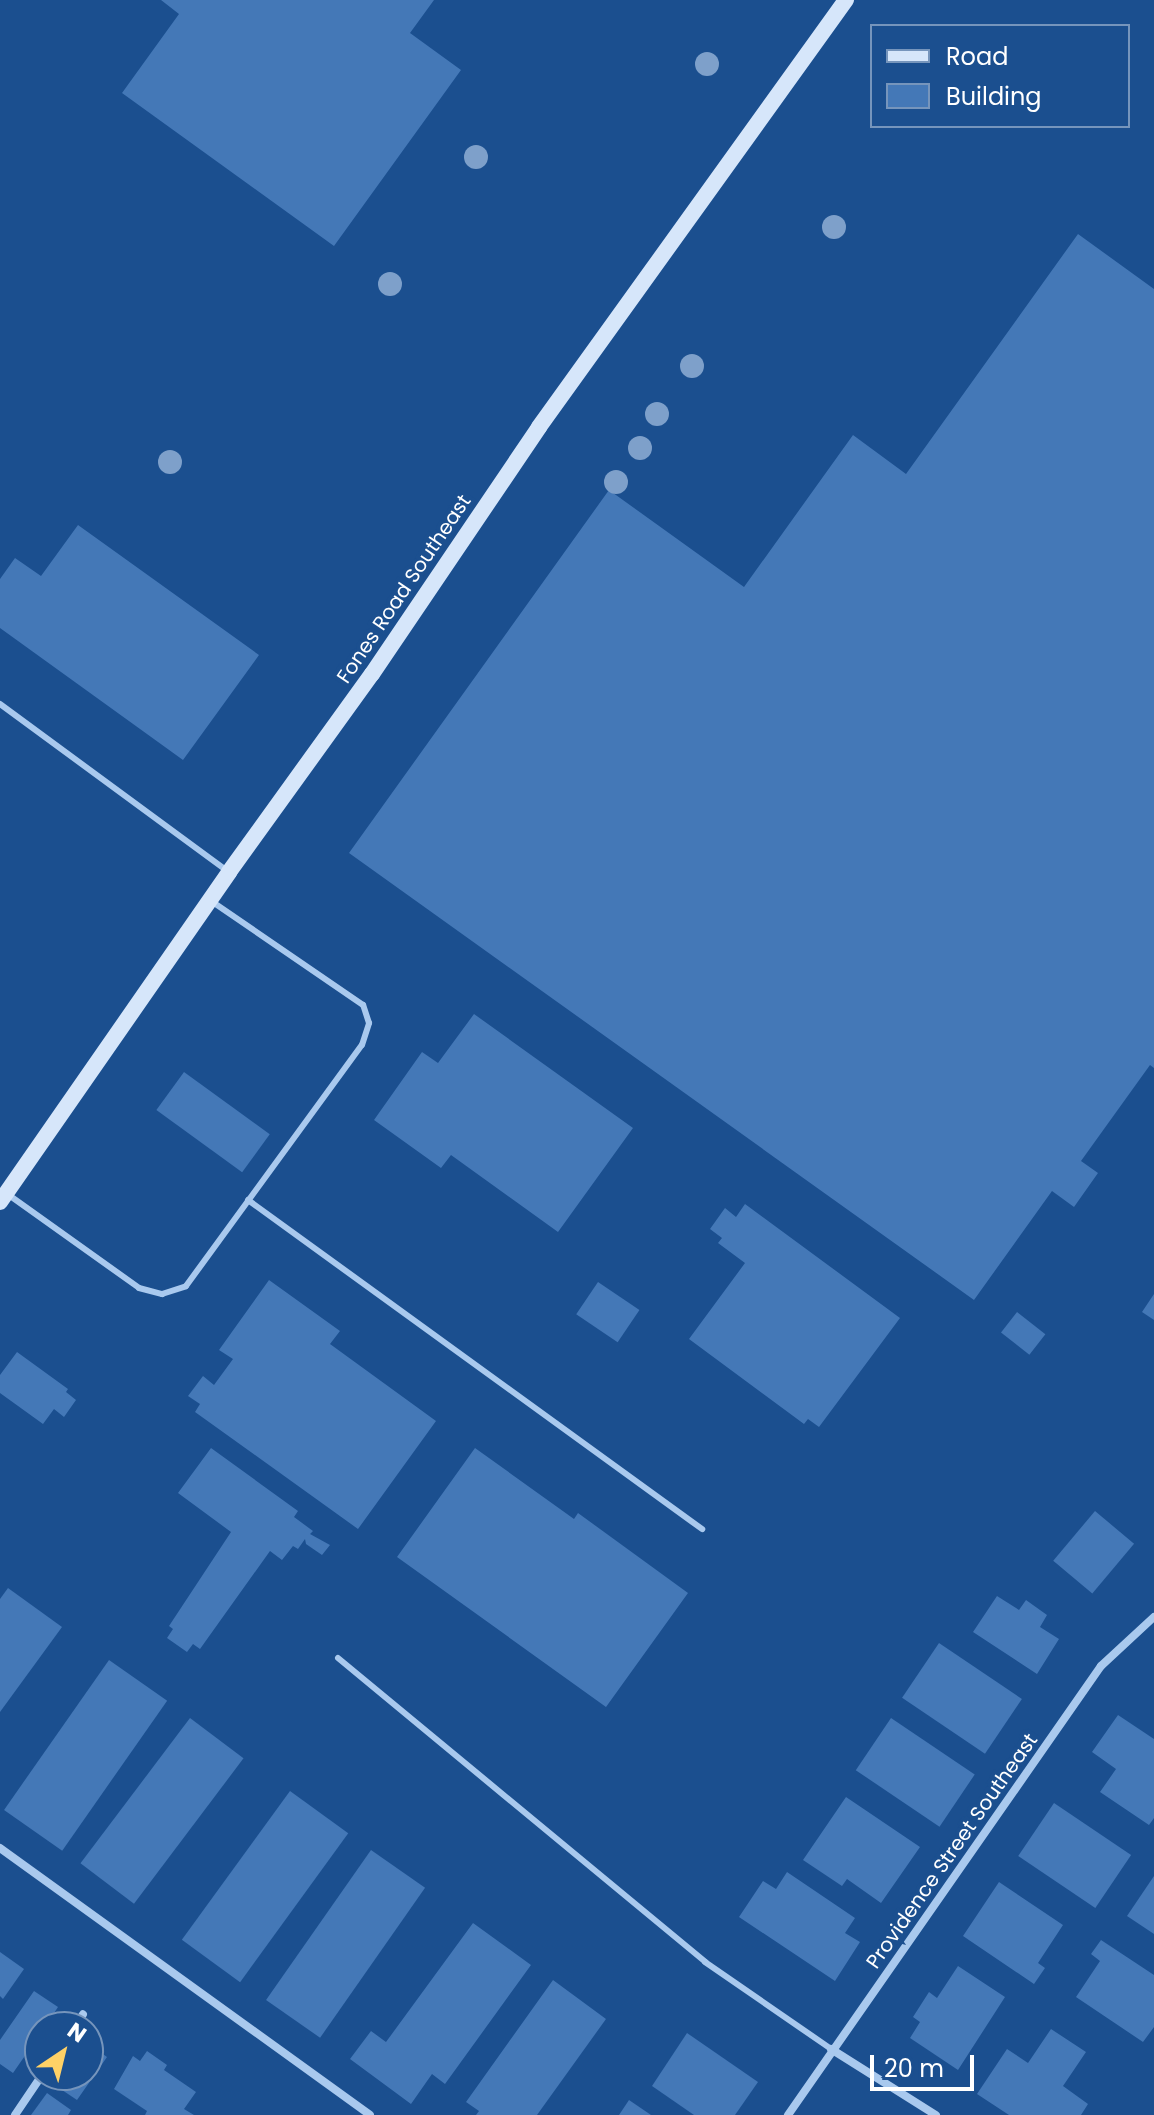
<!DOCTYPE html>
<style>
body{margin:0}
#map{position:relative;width:1154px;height:2115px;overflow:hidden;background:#1b4f8f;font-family:Poppins,sans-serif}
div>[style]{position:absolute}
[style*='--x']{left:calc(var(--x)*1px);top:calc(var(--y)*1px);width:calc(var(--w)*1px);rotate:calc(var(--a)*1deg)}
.building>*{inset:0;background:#4478b7;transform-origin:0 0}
.lane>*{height:6px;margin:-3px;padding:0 3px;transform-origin:3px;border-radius:3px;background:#a9c9ee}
.street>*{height:8px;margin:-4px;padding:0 4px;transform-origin:4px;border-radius:4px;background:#a9c9ee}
.secondary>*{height:16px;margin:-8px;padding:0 8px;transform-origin:8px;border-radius:8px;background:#d6e6fa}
.trees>*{width:24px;height:24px;margin:-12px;border-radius:50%;background:#7ea0ca}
span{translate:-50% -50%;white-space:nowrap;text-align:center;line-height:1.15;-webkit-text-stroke:8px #1b4f8f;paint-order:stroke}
.street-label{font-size:20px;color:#fff}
.legend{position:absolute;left:870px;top:24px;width:260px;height:104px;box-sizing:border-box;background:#1b4f8f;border:2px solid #7695bc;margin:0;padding:10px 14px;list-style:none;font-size:24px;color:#fff}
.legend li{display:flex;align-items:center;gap:16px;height:40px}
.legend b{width:40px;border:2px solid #7695bc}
.north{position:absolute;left:24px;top:2011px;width:80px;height:80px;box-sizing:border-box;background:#1b4f8f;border:2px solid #7695bc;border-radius:50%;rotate:35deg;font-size:22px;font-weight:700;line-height:32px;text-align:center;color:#fff}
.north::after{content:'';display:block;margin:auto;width:28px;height:36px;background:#ffd166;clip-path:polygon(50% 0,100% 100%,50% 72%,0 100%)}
.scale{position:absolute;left:870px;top:2055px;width:104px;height:36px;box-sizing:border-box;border:4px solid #fff;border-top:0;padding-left:10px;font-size:24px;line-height:28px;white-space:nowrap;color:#fff;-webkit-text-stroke:6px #1b4f8f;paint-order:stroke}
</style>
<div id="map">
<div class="building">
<i style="clip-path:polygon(161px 0,434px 0,410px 33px,461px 70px,334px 246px,122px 93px,179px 14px)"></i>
<i style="clip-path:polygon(1078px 234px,1154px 289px,1154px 1068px,1150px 1065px,1081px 1161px,1098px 1173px,1074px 1207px,1052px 1191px,974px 1300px,349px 853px,609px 490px,744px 587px,853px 435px,906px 474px)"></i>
<i style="clip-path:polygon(78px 525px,259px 655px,183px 760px,0 628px,0 579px,15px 558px,41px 576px)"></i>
<i style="clip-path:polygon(474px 1014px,633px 1128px,558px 1232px,451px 1155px,441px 1168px,374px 1120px,422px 1052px,438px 1063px)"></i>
<i style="left:184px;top:1072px;width:106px;height:47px;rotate:36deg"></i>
<i style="clip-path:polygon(745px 1204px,900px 1318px,819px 1427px,808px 1419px,804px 1424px,689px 1339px,745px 1263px,718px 1243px,722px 1238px,710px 1229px,725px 1208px,736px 1217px)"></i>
<i style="clip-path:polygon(269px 1280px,340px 1331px,330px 1344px,436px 1421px,358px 1529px,195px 1412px,200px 1404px,188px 1396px,203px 1376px,214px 1385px,233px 1359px,219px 1350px)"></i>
<i style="left:598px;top:1282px;width:50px;height:39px;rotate:34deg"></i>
<i style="clip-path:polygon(1154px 1294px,1154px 1320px,1142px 1312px)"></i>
<i style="left:1017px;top:1312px;width:36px;height:26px;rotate:38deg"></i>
<i style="clip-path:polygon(17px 1352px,68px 1389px,66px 1392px,76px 1400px,64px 1417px,54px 1409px,43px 1424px,0 1393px,0 1375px)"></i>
<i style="clip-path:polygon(211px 1448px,298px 1511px,294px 1517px,313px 1531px,310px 1534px,330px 1545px,322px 1555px,306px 1544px,305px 1539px,298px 1549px,293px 1546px,282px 1560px,270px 1551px,200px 1649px,193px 1644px,187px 1652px,167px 1638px,173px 1629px,169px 1626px,231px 1532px,178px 1493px)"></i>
<i style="clip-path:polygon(475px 1448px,574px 1519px,578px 1513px,688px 1593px,606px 1707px,397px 1557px)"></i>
<i style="left:1095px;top:1511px;width:51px;height:65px;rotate:40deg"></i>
<i style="clip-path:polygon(8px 1588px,62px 1627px,0 1712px,0 1599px)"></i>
<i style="clip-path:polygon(997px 1596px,1019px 1610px,1026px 1600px,1047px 1615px,1040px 1627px,1059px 1639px,1037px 1674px,973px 1632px)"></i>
<i style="left:939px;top:1643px;width:100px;height:66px;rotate:34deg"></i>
<i style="left:109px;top:1660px;width:71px;height:183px;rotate:35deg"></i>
<i style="clip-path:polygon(1118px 1715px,1154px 1739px,1154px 1818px,1149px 1825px,1100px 1792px,1116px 1769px,1092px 1752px)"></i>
<i style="left:190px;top:1718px;width:67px;height:182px;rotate:37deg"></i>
<i style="left:891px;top:1718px;width:101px;height:63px;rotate:34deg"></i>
<i style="left:290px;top:1791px;width:72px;height:184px;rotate:36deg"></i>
<i style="clip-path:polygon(846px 1797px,920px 1847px,881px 1903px,847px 1879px,842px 1886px,803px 1860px)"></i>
<i style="left:1054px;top:1803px;width:93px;height:64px;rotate:34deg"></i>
<i style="left:371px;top:1850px;width:66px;height:183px;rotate:35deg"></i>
<i style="clip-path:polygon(787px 1872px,855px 1918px,845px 1933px,860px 1942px,835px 1981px,739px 1917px,763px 1881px,776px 1889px)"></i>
<i style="clip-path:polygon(1154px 1876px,1154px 1934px,1127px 1916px)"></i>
<i style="clip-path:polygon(999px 1882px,1063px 1925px,1038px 1963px,1045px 1968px,1034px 1984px,963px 1936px)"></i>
<i style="clip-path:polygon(473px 1923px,531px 1965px,445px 2084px,432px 2074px,411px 2104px,350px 2059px,371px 2031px,386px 2042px)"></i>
<i style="clip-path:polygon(1101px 1940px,1154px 1975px,1154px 2027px,1143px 2042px,1076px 1997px,1100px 1961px,1091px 1954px)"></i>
<i style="clip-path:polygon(0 1952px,24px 1969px,3px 1999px,0 1996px)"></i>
<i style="clip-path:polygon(958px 1966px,1005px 1997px,958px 2070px,910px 2038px,920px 2022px,913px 2017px,929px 1992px,937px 1998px)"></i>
<i style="clip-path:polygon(553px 1980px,606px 2019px,537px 2115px,476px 2115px,479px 2111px,466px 2102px)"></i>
<i style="clip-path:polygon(34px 1991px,58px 2007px,45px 2027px,40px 2027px,40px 2034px,13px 2073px,0 2064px,0 2040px)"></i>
<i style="clip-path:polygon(1051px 2029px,1086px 2052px,1063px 2086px,1088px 2104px,1081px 2115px,1009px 2115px,977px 2094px,1007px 2049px,1028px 2063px)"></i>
<i style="clip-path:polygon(687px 2033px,758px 2082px,735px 2115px,694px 2115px,652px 2086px)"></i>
<i style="clip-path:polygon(88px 2043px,107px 2057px,77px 2100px,53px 2084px,59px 2075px,88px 2075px)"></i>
<i style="clip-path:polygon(147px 2051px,167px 2065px,164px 2070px,196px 2092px,184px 2109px,194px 2115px,145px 2115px,147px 2111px,114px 2089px,133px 2056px,140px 2061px)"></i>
<i style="clip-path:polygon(47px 2093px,71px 2110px,68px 2115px,31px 2115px)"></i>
<i style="clip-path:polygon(629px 2100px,651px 2115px,619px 2115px)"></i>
</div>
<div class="lane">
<i style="--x:0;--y:704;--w:284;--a:36.3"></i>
<i style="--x:6;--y:1193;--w:163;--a:35.5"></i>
<i style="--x:139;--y:1288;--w:24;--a:15"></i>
<i style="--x:162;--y:1294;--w:25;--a:-18"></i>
<i style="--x:186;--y:1286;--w:298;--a:-53.9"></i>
<i style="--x:362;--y:1045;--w:23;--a:-72"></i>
<i style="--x:369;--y:1023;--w:19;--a:-108"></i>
<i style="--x:363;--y:1005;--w:184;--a:-145.6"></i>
<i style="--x:248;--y:1200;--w:561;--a:35.93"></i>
<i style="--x:338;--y:1658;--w:477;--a:39.6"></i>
<i style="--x:705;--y:1962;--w:153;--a:34.6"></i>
</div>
<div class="street">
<i style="--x:0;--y:1848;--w:456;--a:35.8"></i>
<i style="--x:75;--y:2027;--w:15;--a:-58"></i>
<i style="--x:831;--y:2049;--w:124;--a:32.2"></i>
<i style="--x:15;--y:2115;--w:48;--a:-56"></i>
<i style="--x:788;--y:2115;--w:547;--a:-55.12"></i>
<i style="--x:1101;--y:1666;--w:72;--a:-42.8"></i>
</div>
<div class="secondary">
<i style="--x:0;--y:1202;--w:402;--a:-55.2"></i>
<i style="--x:229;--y:872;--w:244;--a:-54.2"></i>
<i style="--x:372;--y:674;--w:298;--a:-55.9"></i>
<i style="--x:539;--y:427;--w:526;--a:-54.29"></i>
</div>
<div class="trees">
<i style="left:707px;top:64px"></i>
<i style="left:476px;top:157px"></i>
<i style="left:834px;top:227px"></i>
<i style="left:390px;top:284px"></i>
<i style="left:692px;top:366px"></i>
<i style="left:657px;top:414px"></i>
<i style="left:640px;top:448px"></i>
<i style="left:170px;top:462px"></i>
<i style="left:616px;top:482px"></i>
</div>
<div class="street-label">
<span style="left:404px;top:589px;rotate:-56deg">Fones Road Southeast</span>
<span style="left:952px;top:1851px;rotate:-55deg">Providence Street Southeast</span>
</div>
<ul class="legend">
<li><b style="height:10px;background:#d6e6fa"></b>Road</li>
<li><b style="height:22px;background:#4478b7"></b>Building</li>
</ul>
<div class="north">N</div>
<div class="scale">20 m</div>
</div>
